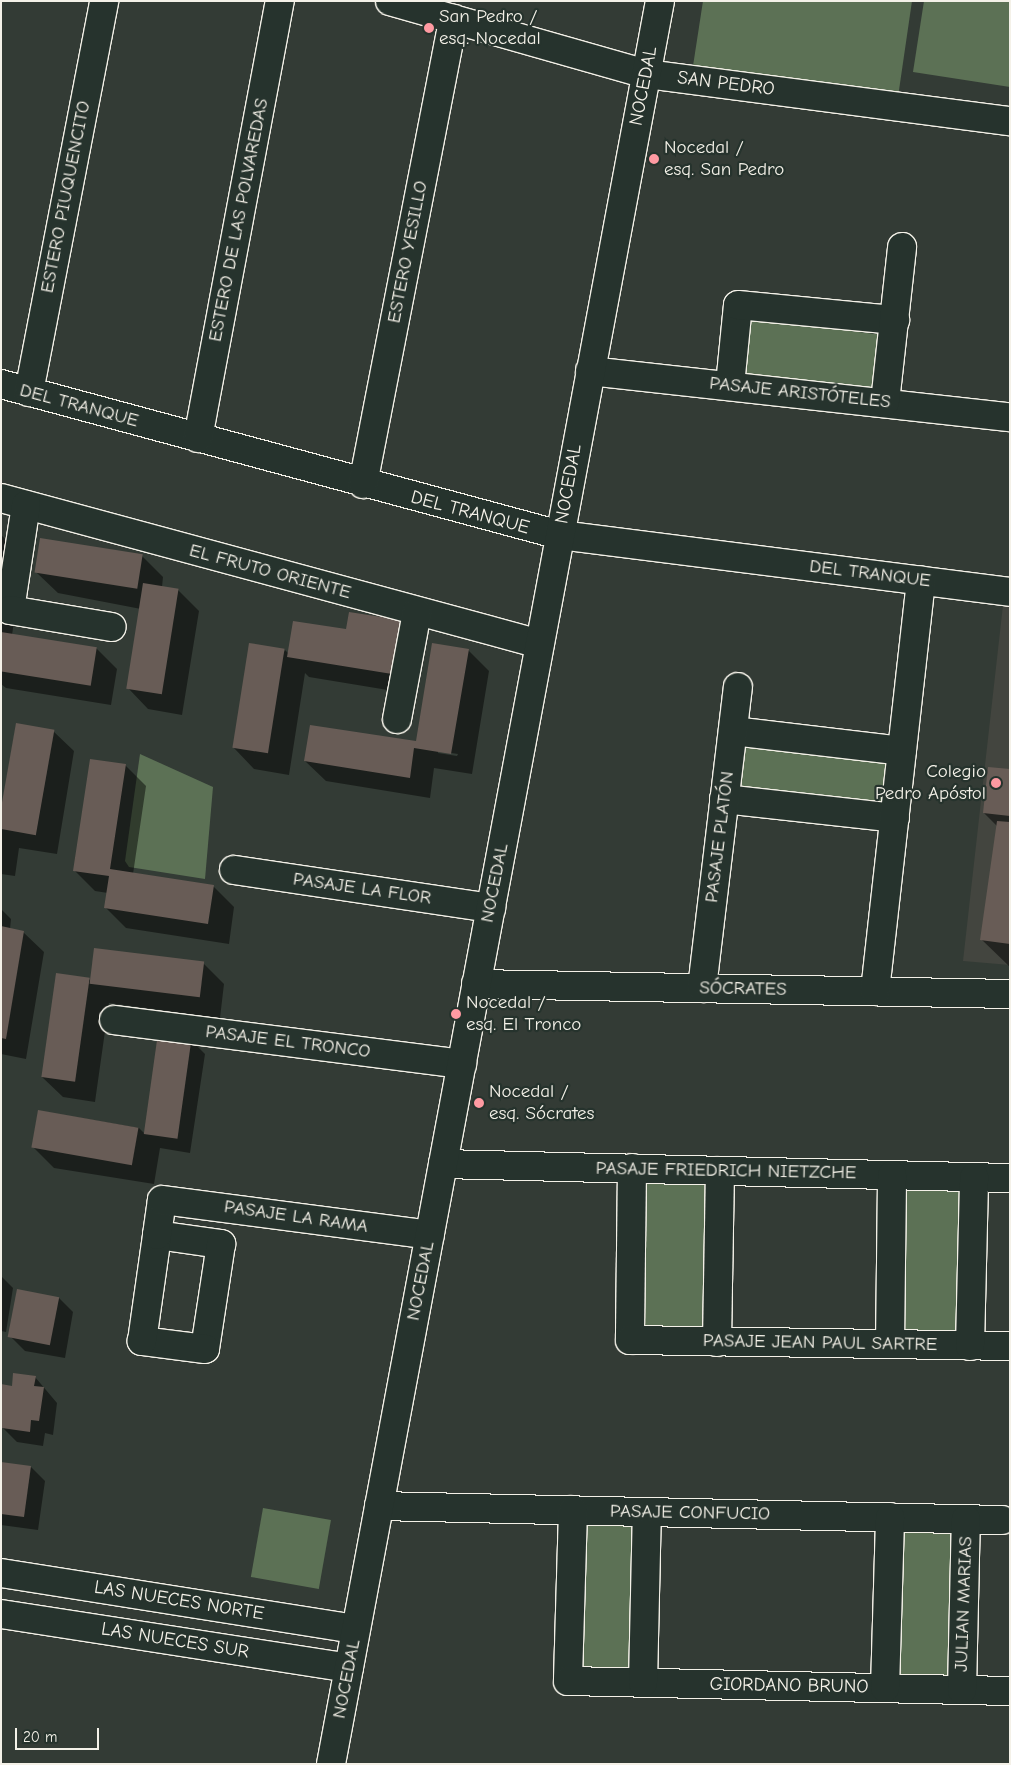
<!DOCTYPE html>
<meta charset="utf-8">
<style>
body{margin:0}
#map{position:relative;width:1011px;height:1765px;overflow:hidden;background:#333b35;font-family:"Comic Neue",sans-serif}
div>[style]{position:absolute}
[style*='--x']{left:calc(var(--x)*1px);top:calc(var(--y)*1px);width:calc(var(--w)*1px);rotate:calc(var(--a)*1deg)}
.built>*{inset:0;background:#43453f}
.green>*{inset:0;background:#5c7155;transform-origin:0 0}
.shadow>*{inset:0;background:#0007}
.building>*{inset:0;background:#685c56;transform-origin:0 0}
.roads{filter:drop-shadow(1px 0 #f4f1e8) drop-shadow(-1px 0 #f4f1e8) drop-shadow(0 1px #f4f1e8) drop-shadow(0 -1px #f4f1e8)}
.minor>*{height:28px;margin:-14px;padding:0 14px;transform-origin:14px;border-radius:14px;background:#26332d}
.dots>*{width:14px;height:14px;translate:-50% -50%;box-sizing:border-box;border:2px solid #26332d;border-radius:50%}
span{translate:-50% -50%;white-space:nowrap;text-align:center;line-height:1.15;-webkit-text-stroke:4.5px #26332d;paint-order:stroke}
.poi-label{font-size:19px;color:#f4f1e8}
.left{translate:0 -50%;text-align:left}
.right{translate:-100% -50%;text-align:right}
.street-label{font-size:19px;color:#f4f1e8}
.frame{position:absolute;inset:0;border:2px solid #f4f1e8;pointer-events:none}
.scale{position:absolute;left:15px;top:1728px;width:84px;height:22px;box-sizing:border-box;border:2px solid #f4f1e8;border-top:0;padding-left:6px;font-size:15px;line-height:18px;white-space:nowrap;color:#f4f1e8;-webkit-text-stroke:4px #26332d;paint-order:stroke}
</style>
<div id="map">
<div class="built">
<i style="clip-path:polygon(1003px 605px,1010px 606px,1010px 965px,963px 961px)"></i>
</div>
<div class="green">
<i style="clip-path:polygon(703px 1px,912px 1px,898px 97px,693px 66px)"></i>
<i style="clip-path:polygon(924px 1px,1010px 1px,1010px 87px,913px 72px)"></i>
<i style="left:745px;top:318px;width:137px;height:55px;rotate:7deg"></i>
<i style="left:742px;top:740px;width:149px;height:53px;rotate:7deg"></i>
<i style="clip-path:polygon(140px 754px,213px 787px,205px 879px,129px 867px,125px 861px)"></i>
<i style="clip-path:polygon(639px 1178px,700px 1179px,709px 1191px,707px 1324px,698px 1333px,638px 1332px)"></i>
<i style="left:901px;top:1184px;width:64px;height:148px"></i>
<i style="left:263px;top:1508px;width:69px;height:70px;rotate:10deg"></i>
<i style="left:584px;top:1523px;width:50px;height:152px;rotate:1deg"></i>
<i style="clip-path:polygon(906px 1527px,946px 1529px,951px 1535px,950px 1673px,945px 1679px,904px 1680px,895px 1669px,899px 1534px)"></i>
</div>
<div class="shadow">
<i style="clip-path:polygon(1px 535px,24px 556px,12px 635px,96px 648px,117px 669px,111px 705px,6px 688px,1px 684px)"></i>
<i style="clip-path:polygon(142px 556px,163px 577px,162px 587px,178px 590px,199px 611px,182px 715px,148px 709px,128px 688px,141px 609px,58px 593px,37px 573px)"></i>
<i style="clip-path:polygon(400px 621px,421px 642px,412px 694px,309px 677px,305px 673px,289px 775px,254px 769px,234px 748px,285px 650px,289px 654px,347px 631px)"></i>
<i style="clip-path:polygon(evenodd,468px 650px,489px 671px,472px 774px,434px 768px,430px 798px,326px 781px,305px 761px,417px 743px,468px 650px,438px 751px,458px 754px,457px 756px,438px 753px,438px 751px)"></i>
<i style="clip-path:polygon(17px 724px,53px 731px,74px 751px,57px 854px,19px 848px,15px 876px,1px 874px,1px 819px)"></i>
<i style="clip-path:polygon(125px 765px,146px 786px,133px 874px,214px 887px,234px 907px,229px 944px,126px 928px,105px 907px,108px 893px,95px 891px,74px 870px)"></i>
<i style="clip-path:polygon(1010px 771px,1010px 967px,982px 940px,998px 827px,984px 813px)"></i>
<i style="clip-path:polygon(1px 909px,11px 919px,10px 929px,23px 932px,44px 952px,26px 1059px,1px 1054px)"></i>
<i style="clip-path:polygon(203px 963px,224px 984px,220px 1018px,109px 1003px,95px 1102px,63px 1097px,42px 1077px,57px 975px,92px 980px)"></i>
<i style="clip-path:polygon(191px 1040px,205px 1054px,190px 1153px,160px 1148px,154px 1184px,54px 1168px,33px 1147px,39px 1111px,139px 1128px,144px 1133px)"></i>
<i style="clip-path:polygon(1px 1276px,13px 1288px,6px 1332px,1px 1331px)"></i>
<i style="clip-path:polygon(18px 1291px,59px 1298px,73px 1312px,65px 1358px,25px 1351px,11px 1337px)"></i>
<i style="clip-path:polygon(35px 1377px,57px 1403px,53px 1435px,45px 1433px,43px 1446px,17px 1442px,3px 1428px,1px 1419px,1px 1385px,13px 1387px)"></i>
<i style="clip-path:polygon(1px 1463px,31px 1467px,45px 1481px,38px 1530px,1px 1525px)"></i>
</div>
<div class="building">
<i style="left:40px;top:538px;width:104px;height:35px;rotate:9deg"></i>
<i style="left:143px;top:583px;width:36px;height:107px;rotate:9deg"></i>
<i style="clip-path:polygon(349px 612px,401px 620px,392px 674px,287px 657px,293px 621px,346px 629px)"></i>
<i style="left:1px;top:632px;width:97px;height:39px;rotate:9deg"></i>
<i style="left:249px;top:643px;width:36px;height:106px;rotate:9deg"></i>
<i style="clip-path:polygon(432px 643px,469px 649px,451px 754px,414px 748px,410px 778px,304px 761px,310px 725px,416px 741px)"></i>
<i style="left:16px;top:723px;width:39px;height:107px;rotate:10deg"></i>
<i style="clip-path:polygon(90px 759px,126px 764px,110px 869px,214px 885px,208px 924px,104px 908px,109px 876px,73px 871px)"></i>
<i style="clip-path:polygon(988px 767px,1010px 769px,1010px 816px,983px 813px)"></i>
<i style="clip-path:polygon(997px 821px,1010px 822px,1010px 944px,980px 940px)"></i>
<i style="clip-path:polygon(1px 926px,24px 931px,6px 1039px,1px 1038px)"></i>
<i style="left:94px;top:948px;width:111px;height:36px;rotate:7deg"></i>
<i style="left:56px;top:973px;width:34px;height:105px;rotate:8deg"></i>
<i style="left:158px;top:1033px;width:34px;height:102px;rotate:8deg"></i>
<i style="left:38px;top:1110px;width:102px;height:38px;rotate:10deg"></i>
<i style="left:17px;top:1289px;width:43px;height:49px;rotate:11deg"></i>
<i style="clip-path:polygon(13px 1373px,36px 1376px,34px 1386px,44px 1387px,39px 1421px,31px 1420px,30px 1432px,2px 1428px,1px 1384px,12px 1386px)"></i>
<i style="clip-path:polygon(1px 1462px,31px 1466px,24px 1517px,1px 1514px)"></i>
</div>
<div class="roads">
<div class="minor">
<i style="--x:390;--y:1;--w:266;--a:15.9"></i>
<i style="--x:646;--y:74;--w:367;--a:7.4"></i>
<i style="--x:590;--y:371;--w:423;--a:6.3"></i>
<i style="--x:1;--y:384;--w:579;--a:15.12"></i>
<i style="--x:560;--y:535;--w:454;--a:7.2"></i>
<i style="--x:730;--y:385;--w:80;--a:-84.3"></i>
<i style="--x:738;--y:305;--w:158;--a:5.5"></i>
<i style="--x:29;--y:392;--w:398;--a:-79.1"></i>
<i style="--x:885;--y:402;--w:156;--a:-83.7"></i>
<i style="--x:198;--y:438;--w:445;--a:-79.4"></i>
<i style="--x:363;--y:484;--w:474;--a:-79"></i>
<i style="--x:1;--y:498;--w:558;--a:15.16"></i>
<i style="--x:26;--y:505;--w:106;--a:98.7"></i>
<i style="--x:10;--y:610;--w:103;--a:9.5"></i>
<i style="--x:397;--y:719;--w:109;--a:-79.4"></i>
<i style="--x:733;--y:731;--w:170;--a:6.7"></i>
<i style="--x:724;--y:799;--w:172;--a:6.3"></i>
<i style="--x:234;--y:870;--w:260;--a:8.4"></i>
<i style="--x:476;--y:984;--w:534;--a:1.07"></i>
<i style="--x:702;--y:988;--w:303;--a:-83.2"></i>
<i style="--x:875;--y:991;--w:413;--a:-83.6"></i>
<i style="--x:114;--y:1020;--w:351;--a:7.2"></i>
<i style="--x:443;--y:1164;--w:566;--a:1.42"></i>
<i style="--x:632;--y:1168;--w:172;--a:90.7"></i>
<i style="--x:630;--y:1340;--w:380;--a:0.9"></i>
<i style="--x:157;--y:1235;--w:65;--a:8"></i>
<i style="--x:221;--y:1244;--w:106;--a:98.7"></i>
<i style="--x:205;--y:1349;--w:64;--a:-172.8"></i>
<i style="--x:142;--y:1341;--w:107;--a:-81.9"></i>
<i style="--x:157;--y:1235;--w:35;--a:-82"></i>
<i style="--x:162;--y:1200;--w:270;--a:7.4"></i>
<i style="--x:717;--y:1342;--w:171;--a:-89"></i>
<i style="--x:890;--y:1344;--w:169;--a:-89.3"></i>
<i style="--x:970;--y:1346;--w:169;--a:-88.6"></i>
<i style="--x:379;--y:1506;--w:623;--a:1.29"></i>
<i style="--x:573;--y:1510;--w:171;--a:91.7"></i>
<i style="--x:568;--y:1681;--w:442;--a:1.3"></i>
<i style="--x:1;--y:1573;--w:359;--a:9"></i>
<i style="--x:1;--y:1614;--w:352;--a:8.8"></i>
<i style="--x:643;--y:1683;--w:171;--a:-88.7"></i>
<i style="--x:885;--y:1688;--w:171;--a:-88.3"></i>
<i style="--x:962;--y:1690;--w:171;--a:-88.7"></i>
<i style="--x:331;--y:1764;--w:1793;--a:-79.43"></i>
</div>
</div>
<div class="dots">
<i style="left:429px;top:28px;background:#ff9aa2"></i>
<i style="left:654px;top:159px;background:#ff9aa2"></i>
<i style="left:996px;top:783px;background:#ff9aa2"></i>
<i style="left:456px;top:1014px;background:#ff9aa2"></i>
<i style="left:479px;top:1103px;background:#ff9aa2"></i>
</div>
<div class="poi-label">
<span class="left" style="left:439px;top:28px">San Pedro /<br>esq. Nocedal</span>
<span class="left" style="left:664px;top:159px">Nocedal /<br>esq. San Pedro</span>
<span class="right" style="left:986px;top:783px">Colegio<br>Pedro Apóstol</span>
<span class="left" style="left:466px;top:1014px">Nocedal /<br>esq. El Tronco</span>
<span class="left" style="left:489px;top:1103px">Nocedal /<br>esq. Sócrates</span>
</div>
<div class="street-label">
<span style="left:726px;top:84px;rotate:7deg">SAN PEDRO</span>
<span style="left:644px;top:86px;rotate:-79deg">NOCEDAL</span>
<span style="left:66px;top:197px;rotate:-79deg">ESTERO PIUQUENCITO</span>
<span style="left:239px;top:220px;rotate:-79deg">ESTERO DE LAS POLVAREDAS</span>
<span style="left:408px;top:252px;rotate:-79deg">ESTERO YESILLO</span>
<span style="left:800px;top:393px;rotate:6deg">PASAJE ARISTÓTELES</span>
<span style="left:79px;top:406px;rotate:15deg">DEL TRANQUE</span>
<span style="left:569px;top:484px;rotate:-80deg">NOCEDAL</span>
<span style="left:470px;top:513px;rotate:15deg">DEL TRANQUE</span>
<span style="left:270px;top:572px;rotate:15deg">EL FRUTO ORIENTE</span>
<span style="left:870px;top:574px;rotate:7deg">DEL TRANQUE</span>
<span style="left:720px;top:837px;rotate:-83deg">PASAJE PLATÓN</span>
<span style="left:495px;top:883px;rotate:-79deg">NOCEDAL</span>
<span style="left:362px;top:889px;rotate:8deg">PASAJE LA FLOR</span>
<span style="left:743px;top:989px;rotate:1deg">SÓCRATES</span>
<span style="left:288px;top:1042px;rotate:7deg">PASAJE EL TRONCO</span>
<span style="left:726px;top:1171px;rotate:1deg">PASAJE FRIEDRICH NIETZCHE</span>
<span style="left:296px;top:1217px;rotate:8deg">PASAJE LA RAMA</span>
<span style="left:421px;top:1281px;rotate:-79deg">NOCEDAL</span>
<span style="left:820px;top:1343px;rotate:1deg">PASAJE JEAN PAUL SARTRE</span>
<span style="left:690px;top:1513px;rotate:1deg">PASAJE CONFUCIO</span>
<span style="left:179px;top:1601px;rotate:9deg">LAS NUECES NORTE</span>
<span style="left:964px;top:1604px;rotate:-88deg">JULIAN MARIAS</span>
<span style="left:175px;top:1641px;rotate:9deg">LAS NUECES SUR</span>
<span style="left:347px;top:1679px;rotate:-79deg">NOCEDAL</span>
<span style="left:789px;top:1686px;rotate:1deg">GIORDANO BRUNO</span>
</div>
<div class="frame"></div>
<div class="scale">20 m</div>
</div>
